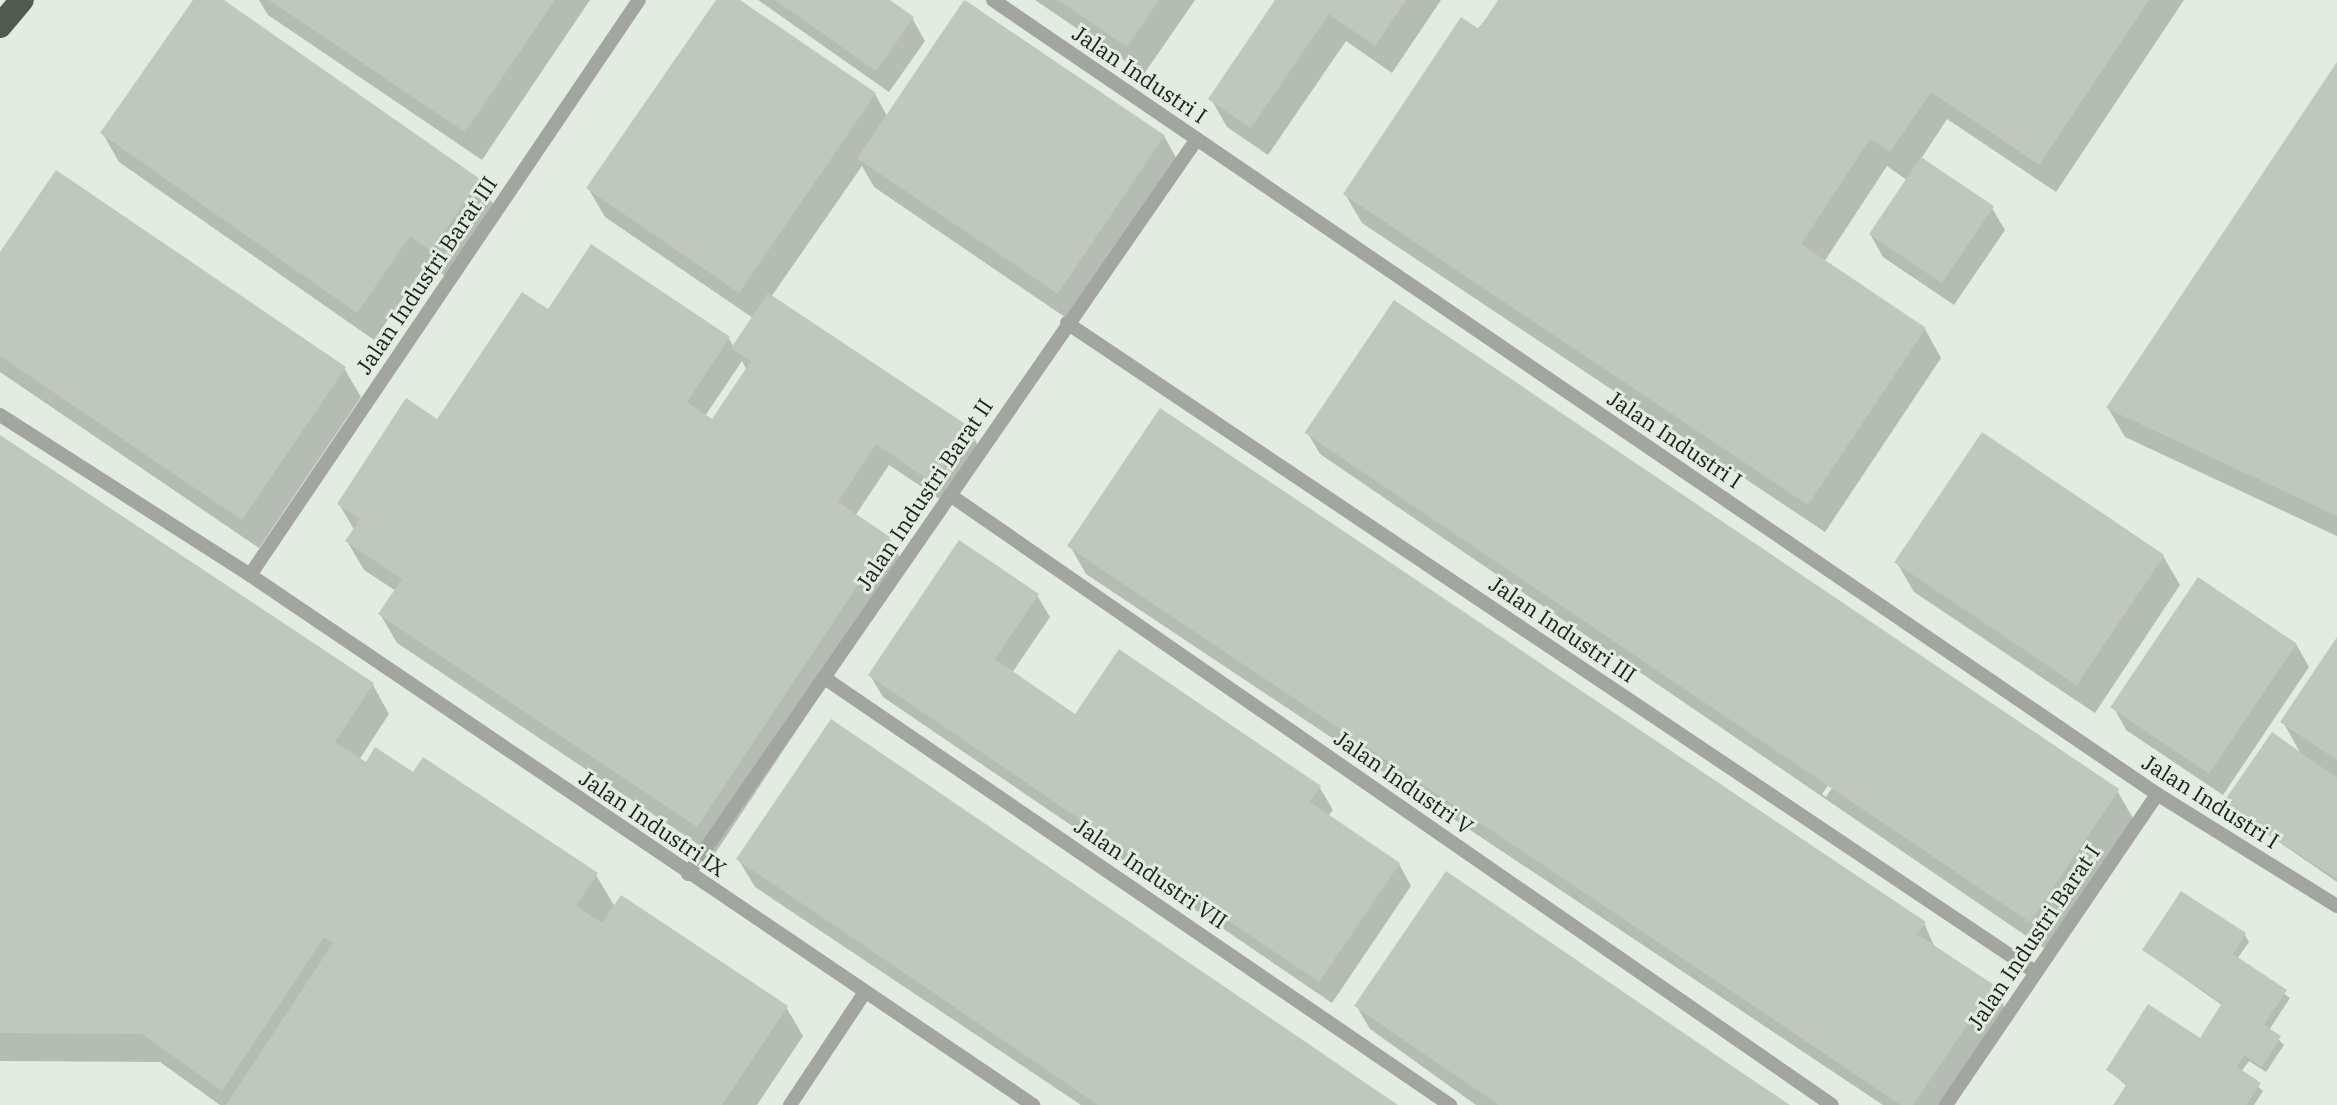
<!DOCTYPE html>
<style>
body{margin:0}
#map{position:relative;width:2337px;height:1105px;overflow:hidden;background:#e3ece0;font-family:"IBM Plex Serif",serif}
div>[style]{position:absolute}
[style*='--x']{left:calc(var(--x)*1px);top:calc(var(--y)*1px);width:calc(var(--w)*1px);rotate:calc(var(--a)*1deg)}
.shadow>*{inset:0;background:#0003}
.building>*{inset:0;background:#c0c8bd;transform-origin:0 0}
.lane>*{height:14px;margin:-7px;padding:0 7px;transform-origin:7px;border-radius:7px;background:#a2a5a0}
.highway>*{height:24px;margin:-12px;padding:0 12px;transform-origin:12px;border-radius:12px;background:#525a4f}
span{translate:-50% -50%;white-space:nowrap;text-align:center;line-height:1.15;-webkit-text-stroke:6px #e3ece0;paint-order:stroke}
.street-label{font-size:22px;color:#1c1f1b}
</style>
<div id="map">
<div class="shadow">
<i style="clip-path:polygon(196px 0,221px 0,479px 180px,496px 209px,448px 278px,427px 263px,374px 340px,119px 162px,103px 134px)"></i>
<i style="clip-path:polygon(259px 0,590px 0,482px 160px,268px 15px)"></i>
<i style="clip-path:polygon(evenodd,718px 0,737px 0,875px 94px,887px 116px,966px 1px,1164px 136px,1180px 165px,1072px 322px,874px 187px,862px 166px,771px 297px,969px 429px,981px 451px,947px 504px,889px 465px,855px 516px,889px 538px,905px 567px,714px 855px,397px 643px,380px 614px,396px 591px,364px 570px,347px 541px,355px 531px,339px 504px,438px 422px,553px 315px,591px 247px,729px 339px,734px 347px,753px 318px,605px 217px,588px 188px,718px 0,742px 361px,747px 370px,713px 421px,705px 416px,742px 361px)"></i>
<i style="clip-path:polygon(758px 0,887px 0,912px 18px,925px 41px,889px 92px)"></i>
<i style="clip-path:polygon(1035px 0,1195px 0,1144px 74px)"></i>
<i style="clip-path:polygon(1277px 0,1441px 0,1392px 73px,1346px 41px,1268px 155px,1227px 127px,1211px 99px)"></i>
<i style="clip-path:polygon(1501px 0,2184px 0,2056px 192px,1947px 119px,1921px 159px,1992px 208px,2005px 230px,1954px 305px,1883px 257px,1870px 234px,1907px 180px,1887px 166px,1824px 262px,1925px 329px,1941px 358px,1825px 532px,1362px 223px,1345px 194px)"></i>
<i style="clip-path:polygon(2337px 66px,2337px 536px,2125px 437px,2108px 408px)"></i>
<i style="clip-path:polygon(0 255px,344px 368px,361px 397px,259px 548px,0 372px)"></i>
<i style="clip-path:polygon(evenodd,1394px 302px,2118px 792px,2134px 820px,2047px 950px,1320px 454px,1307px 432px,1394px 302px,1909px 665px,1914px 665px,1826px 797px,1822px 794px,1909px 665px)"></i>
<i style="clip-path:polygon(0 437px,373px 685px,389px 714px,359px 760px,413px 775px,596px 875px,615px 907px,786px 1007px,803px 1036px,757px 1105px,220px 1105px,160px 1062px,0 1061px)"></i>
<i style="clip-path:polygon(1070px 546px,1924px 923px,1935px 948px,1993px 986px,2005px 1008px,1941px 1105px,1883px 1105px,1086px 574px)"></i>
<i style="clip-path:polygon(2163px 556px,2180px 585px,2095px 713px,1914px 592px,1897px 563px)"></i>
<i style="clip-path:polygon(1037px 595px,1050px 617px,1012px 673px,1076px 716px,1320px 788px,1333px 810px,1328px 816px,1399px 864px,1411px 886px,1332px 1003px,883px 697px,870px 675px)"></i>
<i style="clip-path:polygon(2337px 641px,2337px 882px,2224px 804px,2302px 756px,2283px 722px)"></i>
<i style="clip-path:polygon(2296px 644px,2309px 667px,2223px 795px,2126px 730px,2114px 708px)"></i>
<i style="clip-path:polygon(738px 859px,1395px 1105px,1081px 1105px,755px 887px)"></i>
<i style="clip-path:polygon(2245px 935px,2249px 942px,2237px 959px,2290px 998px,2269px 1030px,2284px 1045px,2266px 1072px,2249px 1061px,2241px 1072px,2263px 1091px,2254px 1105px,2116px 1105px,2128px 1087px,2108px 1070px,2201px 1040px,2223px 1006px,2144px 950px)"></i>
<i style="clip-path:polygon(1357px 1007px,1787px 1105px,1476px 1105px,1370px 1029px)"></i>
</div>
<div class="building">
<i style="clip-path:polygon(193px 0,224px 0,480px 179px,431px 251px,410px 236px,357px 313px,100px 133px)"></i>
<i style="clip-path:polygon(269px 0,555px 0,465px 132px)"></i>
<i style="clip-path:polygon(716px 0,740px 0,876px 93px,739px 293px,586px 188px)"></i>
<i style="clip-path:polygon(775px 0,890px 0,914px 17px,876px 71px)"></i>
<i style="left:964px;top:0;width:242px;height:191px;rotate:34deg"></i>
<i style="clip-path:polygon(1058px 0,1159px 0,1127px 47px)"></i>
<i style="clip-path:polygon(1275px 0,1406px 0,1375px 46px,1329px 14px,1251px 128px,1208px 99px)"></i>
<i style="clip-path:polygon(1498px 0,2149px 0,2039px 165px,1931px 92px,1890px 152px,1870px 139px,1801px 244px,1926px 328px,1808px 505px,1343px 194px,1461px 17px,1479px 29px)"></i>
<i style="clip-path:polygon(2337px 62px,2337px 516px,2106px 408px)"></i>
<i style="left:1921px;top:157px;width:88px;height:93px;rotate:34deg"></i>
<i style="clip-path:polygon(56px 170px,346px 367px,242px 520px,0 356px,0 252px)"></i>
<i style="clip-path:polygon(591px 244px,730px 337px,687px 402px,712px 419px,751px 361px,731px 348px,768px 293px,970px 427px,933px 483px,876px 444px,838px 502px,890px 537px,697px 827px,378px 614px,402px 579px,345px 541px,360px 519px,337px 504px,406px 398px,437px 419px,522px 292px,548px 309px)"></i>
<i style="left:1394px;top:300px;width:875px;height:160px;rotate:34deg"></i>
<i style="clip-path:polygon(1160px 408px,1926px 922px,1917px 934px,1994px 985px,1913px 1105px,1901px 1105px,1067px 546px)"></i>
<i style="left:1982px;top:432px;width:220px;height:157px;rotate:34deg"></i>
<i style="clip-path:polygon(0 435px,374px 683px,335px 742px,366px 762px,375px 747px,413px 772px,423px 757px,598px 873px,576px 906px,602px 923px,621px 895px,788px 1006px,722px 1105px,226px 1105px,333px 943px,324px 937px,222px 1091px,142px 1034px,0 1033px)"></i>
<i style="clip-path:polygon(959px 540px,1039px 594px,995px 659px,1075px 714px,1119px 649px,1321px 786px,1310px 802px,1400px 863px,1319px 982px,868px 675px)"></i>
<i style="left:2198px;top:577px;width:119px;height:157px;rotate:34deg"></i>
<i style="clip-path:polygon(2337px 637px,2337px 760px,2280px 722px)"></i>
<i style="clip-path:polygon(831px 719px,1090px 895px,1398px 1105px,1098px 1105px,928px 989px,736px 859px)"></i>
<i style="clip-path:polygon(2272px 732px,2337px 778px,2337px 879px,2222px 804px)"></i>
<i style="clip-path:polygon(1446px 871px,1757px 1083px,1790px 1105px,1499px 1105px,1354px 1006px)"></i>
<i style="clip-path:polygon(2181px 891px,2246px 933px,2233px 954px,2287px 990px,2264px 1025px,2281px 1036px,2262px 1067px,2244px 1055px,2237px 1067px,2261px 1083px,2246px 1105px,2113px 1105px,2127px 1084px,2106px 1070px,2148px 1004px,2200px 1038px,2222px 1003px,2142px 950px)"></i>
</div>
<div class="lane">
<i style="--x:993;--y:0;--w:1409;--a:34.3"></i>
<i style="--x:2157;--y:794;--w:212;--a:31.9"></i>
<i style="--x:1067;--y:323;--w:1165;--a:33.84"></i>
<i style="--x:0;--y:415;--w:297;--a:32.6"></i>
<i style="--x:250;--y:575;--w:946;--a:34.09"></i>
<i style="--x:950;--y:495;--w:1072;--a:34.67"></i>
<i style="--x:250;--y:575;--w:694;--a:-55.92"></i>
<i style="--x:826;--y:679;--w:756;--a:34.32"></i>
<i style="--x:688;--y:874;--w:894;--a:-55.3"></i>
<i style="--x:790;--y:1105;--w:136;--a:-56.4"></i>
<i style="--x:1946;--y:1105;--w:376;--a:-55.8"></i>
</div>
<div class="highway">
<i style="--x:0;--y:26;--w:34;--a:-50"></i>
</div>
<div class="street-label">
<span style="left:1140px;top:74px;rotate:34deg">Jalan Industri I</span>
<span style="left:426px;top:275px;rotate:-56deg">Jalan Industri Barat III</span>
<span style="left:1675px;top:439px;rotate:34deg">Jalan Industri I</span>
<span style="left:924px;top:494px;rotate:-56deg">Jalan Industri Barat II</span>
<span style="left:1563px;top:629px;rotate:34deg">Jalan Industri III</span>
<span style="left:1404px;top:782px;rotate:35deg">Jalan Industri V</span>
<span style="left:2211px;top:801px;rotate:32deg">Jalan Industri I</span>
<span style="left:653px;top:823px;rotate:34deg">Jalan Industri IX</span>
<span style="left:1151px;top:873px;rotate:34deg">Jalan Industri VII</span>
<span style="left:2033px;top:937px;rotate:-56deg">Jalan Industri Barat I</span>
</div>
</div>
